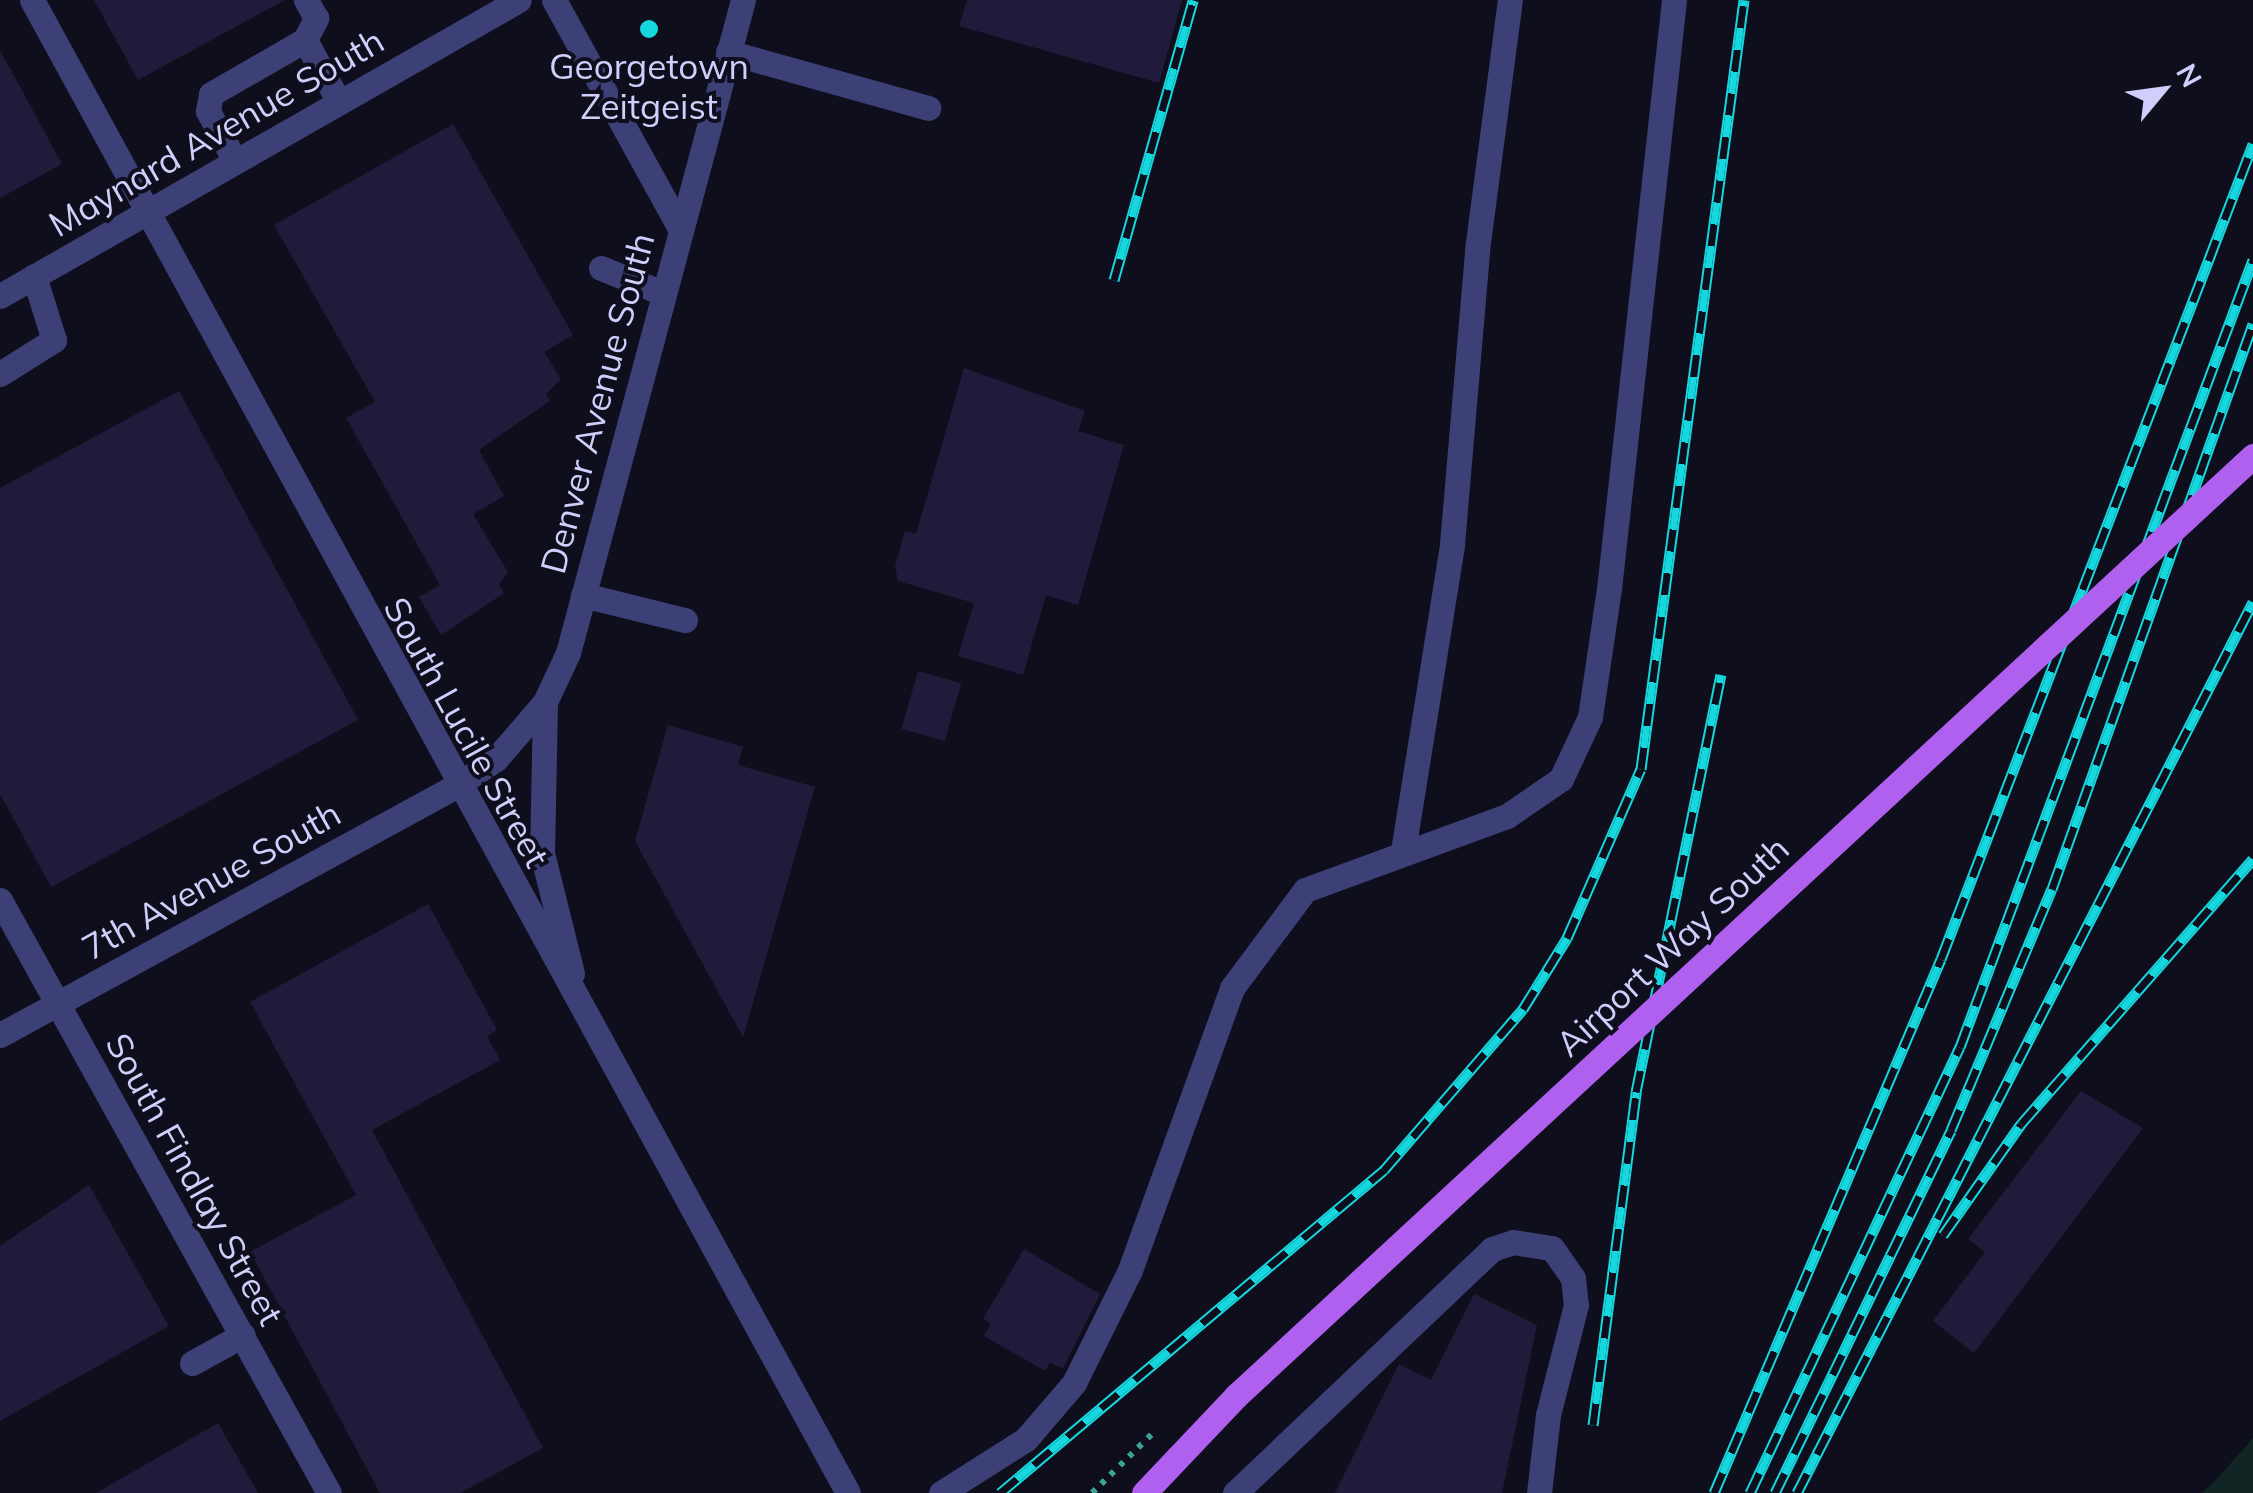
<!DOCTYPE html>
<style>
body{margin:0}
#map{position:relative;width:2253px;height:1493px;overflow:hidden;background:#0f0e1c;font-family:Mulish,sans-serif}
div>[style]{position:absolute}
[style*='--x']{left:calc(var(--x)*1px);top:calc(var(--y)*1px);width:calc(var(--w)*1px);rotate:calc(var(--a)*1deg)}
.green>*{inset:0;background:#112624}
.building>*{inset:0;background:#201b3b;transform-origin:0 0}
.path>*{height:6px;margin-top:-3px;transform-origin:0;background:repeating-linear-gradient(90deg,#39a396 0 5px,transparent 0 13px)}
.minor>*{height:25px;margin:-12.5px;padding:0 12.5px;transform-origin:12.5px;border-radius:12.5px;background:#3d3f77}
.rail>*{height:11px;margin-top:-5.5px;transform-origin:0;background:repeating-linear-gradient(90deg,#0f0e1c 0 22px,#16d7de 0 44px);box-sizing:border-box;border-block:2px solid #16d7de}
.major-bridge>*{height:25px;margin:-12.5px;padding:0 12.5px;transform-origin:12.5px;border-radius:12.5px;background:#b060ef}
.dots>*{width:28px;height:28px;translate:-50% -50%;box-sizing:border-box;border:5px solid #0f0e1c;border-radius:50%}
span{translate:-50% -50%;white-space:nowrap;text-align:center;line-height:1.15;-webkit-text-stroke:8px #0f0e1c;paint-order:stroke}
.poi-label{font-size:35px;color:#d0cefa}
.street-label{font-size:35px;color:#d0cefa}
.north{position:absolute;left:2113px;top:40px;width:100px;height:100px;-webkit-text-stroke:8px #0f0e1c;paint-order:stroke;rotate:61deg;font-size:28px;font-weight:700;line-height:40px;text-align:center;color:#d0cefa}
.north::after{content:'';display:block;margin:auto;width:35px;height:45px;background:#d0cefa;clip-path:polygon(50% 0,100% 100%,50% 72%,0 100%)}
</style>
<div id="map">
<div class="green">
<i style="clip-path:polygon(2253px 1438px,2253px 1493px,2202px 1493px,2214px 1482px)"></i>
</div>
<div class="building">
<i style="clip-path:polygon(94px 0,285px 0,138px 80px)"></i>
<i style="clip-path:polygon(967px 0,1182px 0,1159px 83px,959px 26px)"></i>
<i style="clip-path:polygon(0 50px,62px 164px,0 198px)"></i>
<i style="clip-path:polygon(453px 124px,573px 335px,544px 352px,561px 379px,546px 394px,550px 401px,479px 450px,504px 496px,473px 514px,508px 572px,499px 585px,504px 593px,441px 635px,419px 597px,440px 585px,346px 418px,375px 402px,274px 225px)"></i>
<i style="clip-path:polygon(964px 368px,1085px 411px,1078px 431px,1124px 445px,1078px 605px,1046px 595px,1023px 675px,958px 656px,974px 603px,898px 581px,895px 567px,905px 531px,916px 534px)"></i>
<i style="clip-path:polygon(179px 391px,358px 720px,51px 887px,0 794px,0 488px)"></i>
<i style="left:918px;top:671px;width:45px;height:60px;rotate:16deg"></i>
<i style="clip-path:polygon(668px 725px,743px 747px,738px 765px,815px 787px,743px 1037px,635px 841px)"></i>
<i style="clip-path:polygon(428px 904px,497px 1030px,487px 1036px,500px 1060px,372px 1130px,543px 1448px,460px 1493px,380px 1493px,250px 1252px,356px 1195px,250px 1002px)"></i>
<i style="clip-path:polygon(2081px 1091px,2143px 1128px,1974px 1353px,1933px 1321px,1985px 1252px,1968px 1239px)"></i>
<i style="clip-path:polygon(89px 1185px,169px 1326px,0 1421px,0 1246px)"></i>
<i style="clip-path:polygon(1024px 1249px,1100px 1294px,1063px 1369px,1050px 1362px,1045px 1371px,984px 1336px,991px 1323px,983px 1319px)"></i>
<i style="clip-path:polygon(1474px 1294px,1537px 1325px,1502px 1493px,1335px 1493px,1399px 1364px,1431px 1380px)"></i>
<i style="clip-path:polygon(218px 1423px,258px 1493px,96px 1493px)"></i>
</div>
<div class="path">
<i style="--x:1092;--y:1493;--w:90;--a:-44.5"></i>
</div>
<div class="minor">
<i style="--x:32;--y:0;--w:1701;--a:61.34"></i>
<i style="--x:554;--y:0;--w:258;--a:61.1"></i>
<i style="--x:305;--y:40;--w:71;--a:61.3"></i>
<i style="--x:728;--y:52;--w:208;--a:15.6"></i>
<i style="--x:235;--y:161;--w:57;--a:-118.4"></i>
<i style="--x:208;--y:111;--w:17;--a:-80"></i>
<i style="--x:211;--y:94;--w:108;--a:-29.9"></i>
<i style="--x:305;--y:40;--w:25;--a:-63"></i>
<i style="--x:316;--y:18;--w:21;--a:-119"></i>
<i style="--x:601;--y:268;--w:67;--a:22"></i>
<i style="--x:0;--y:296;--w:597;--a:-29.7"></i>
<i style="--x:0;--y:374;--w:64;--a:-32.2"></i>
<i style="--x:54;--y:340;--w:67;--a:-107.4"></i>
<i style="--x:583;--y:595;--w:105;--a:13.8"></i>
<i style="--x:545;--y:702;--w:151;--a:91.1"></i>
<i style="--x:542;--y:853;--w:124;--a:76"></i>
<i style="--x:1403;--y:851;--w:311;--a:-80.9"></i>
<i style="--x:1452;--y:544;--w:295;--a:-85.1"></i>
<i style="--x:1477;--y:250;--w:252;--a:-82.5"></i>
<i style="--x:0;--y:900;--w:678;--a:60.98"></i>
<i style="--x:0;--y:1035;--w:520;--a:-28.64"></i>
<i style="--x:456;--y:786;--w:48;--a:-34"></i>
<i style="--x:496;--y:759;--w:75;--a:-49.3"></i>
<i style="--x:545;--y:702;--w:54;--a:-64.9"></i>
<i style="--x:568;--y:653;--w:676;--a:-75"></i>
<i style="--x:192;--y:1363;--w:58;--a:-28.8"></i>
<i style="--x:941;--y:1493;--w:101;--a:-32.4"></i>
<i style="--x:1026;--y:1439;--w:74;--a:-49.4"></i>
<i style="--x:1074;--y:1383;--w:126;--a:-63.6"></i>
<i style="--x:1130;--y:1270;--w:300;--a:-70.1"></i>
<i style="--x:1232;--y:988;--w:122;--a:-53.3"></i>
<i style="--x:1305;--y:890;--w:215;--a:-20.1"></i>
<i style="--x:1507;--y:816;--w:65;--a:-34.4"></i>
<i style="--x:1561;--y:779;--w:68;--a:-64.9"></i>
<i style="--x:1590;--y:717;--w:129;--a:-81.6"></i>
<i style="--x:1609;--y:589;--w:593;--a:-83.7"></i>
<i style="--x:1235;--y:1493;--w:354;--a:-43.5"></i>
<i style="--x:1492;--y:1249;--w:22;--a:-18"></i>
<i style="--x:1513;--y:1242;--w:39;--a:9"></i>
<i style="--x:1552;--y:1248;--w:37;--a:55"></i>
<i style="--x:1573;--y:1278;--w:27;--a:84"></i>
<i style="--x:1576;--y:1305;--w:114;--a:104.3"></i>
<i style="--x:1548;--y:1415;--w:79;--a:96.6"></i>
</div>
<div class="rail">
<i style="--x:1114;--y:280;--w:291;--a:-74.2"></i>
<i style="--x:1943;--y:1235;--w:136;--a:-54.9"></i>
<i style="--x:2021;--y:1124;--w:352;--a:-48.8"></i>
<i style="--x:1593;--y:1425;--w:336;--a:-82.6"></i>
<i style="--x:1636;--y:1092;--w:426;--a:-78.5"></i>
<i style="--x:1000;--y:1493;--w:502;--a:-40.07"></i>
<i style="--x:1384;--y:1170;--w:213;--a:-49.2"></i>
<i style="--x:1523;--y:1009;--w:84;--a:-58.2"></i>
<i style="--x:1567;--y:938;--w:184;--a:-66.4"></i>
<i style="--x:1641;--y:769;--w:776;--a:-82.37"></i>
<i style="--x:1714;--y:1493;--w:580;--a:-66.97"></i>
<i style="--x:1941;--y:959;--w:873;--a:-69.05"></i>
<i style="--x:1750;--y:1493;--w:493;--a:-64.8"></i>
<i style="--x:1960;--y:1047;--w:840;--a:-69.58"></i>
<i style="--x:1775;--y:1493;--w:403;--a:-64.1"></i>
<i style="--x:1951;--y:1130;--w:261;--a:-67.3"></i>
<i style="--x:2052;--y:889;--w:600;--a:-70.42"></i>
<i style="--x:1797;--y:1493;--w:1001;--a:-62.9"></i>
</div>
<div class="major-bridge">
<i style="--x:1144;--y:1493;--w:134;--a:-46.5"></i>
<i style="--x:1236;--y:1396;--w:1385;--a:-42.75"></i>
</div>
<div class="dots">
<i style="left:649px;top:29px;background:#16d7de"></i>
</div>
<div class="poi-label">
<span style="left:649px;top:86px">Georgetown<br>Zeitgeist</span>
</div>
<div class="street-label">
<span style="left:216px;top:132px;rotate:-30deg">Maynard Avenue South</span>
<span style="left:597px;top:403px;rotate:-75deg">Denver Avenue South</span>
<span style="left:467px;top:732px;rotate:61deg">South Lucile Street</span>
<span style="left:211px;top:880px;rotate:-29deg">7th Avenue South</span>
<span style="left:1672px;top:946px;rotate:-43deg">Airport Way South</span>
<span style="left:195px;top:1179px;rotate:61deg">South Findlay Street</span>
</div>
<div class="north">N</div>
</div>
